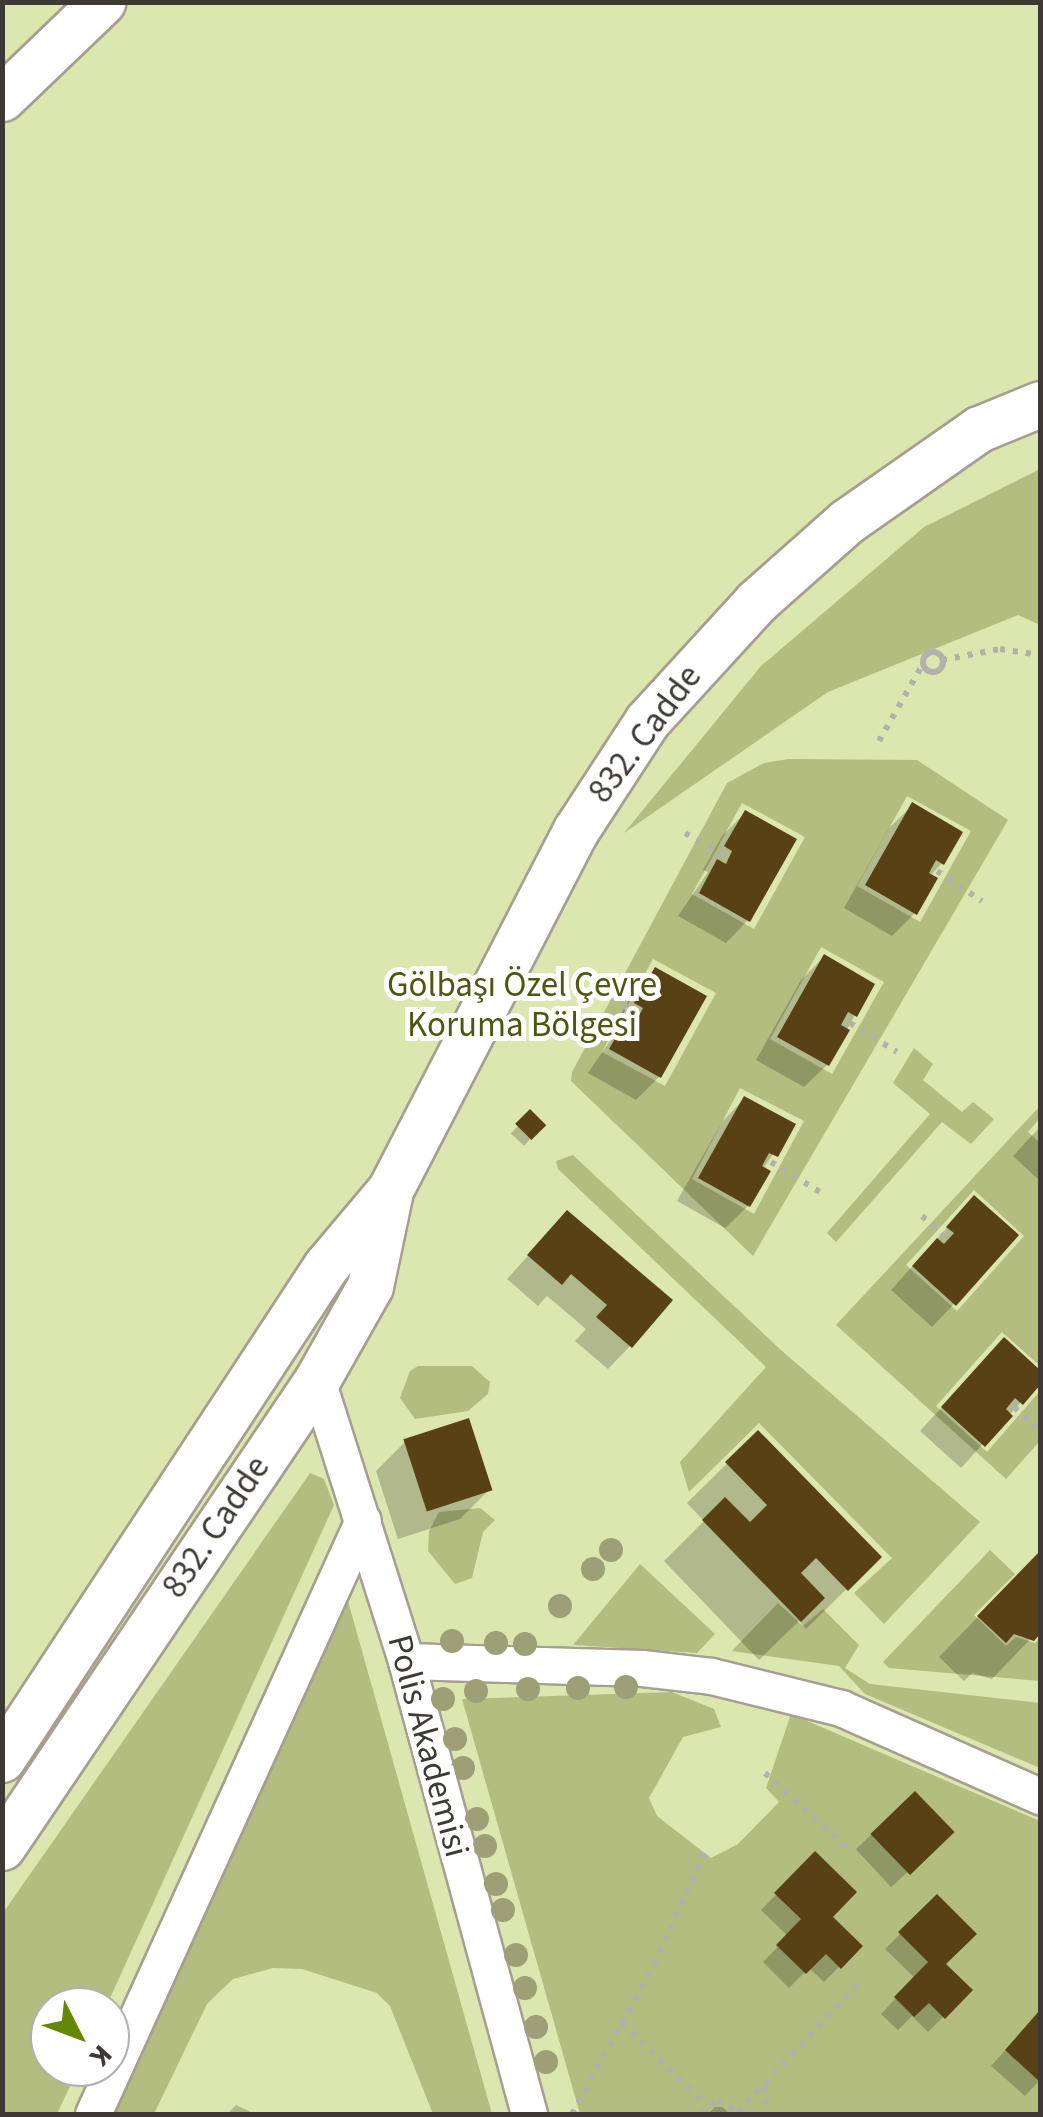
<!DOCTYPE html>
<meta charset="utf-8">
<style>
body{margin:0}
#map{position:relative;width:1043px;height:2117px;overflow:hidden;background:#fefbf5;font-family:"Source Sans 3",sans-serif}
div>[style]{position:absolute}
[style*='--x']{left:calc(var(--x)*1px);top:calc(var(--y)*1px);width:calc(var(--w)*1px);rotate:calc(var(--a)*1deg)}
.green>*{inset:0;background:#dce6af}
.forest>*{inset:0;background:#b3bd7f}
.shadow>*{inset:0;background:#0003;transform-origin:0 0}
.building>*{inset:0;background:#584215;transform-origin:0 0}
.path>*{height:6px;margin-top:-3px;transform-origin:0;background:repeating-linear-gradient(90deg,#b4b1ab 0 5px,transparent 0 13px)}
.path>.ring{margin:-3px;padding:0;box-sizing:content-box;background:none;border:6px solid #b4b1ab;border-radius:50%}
.roads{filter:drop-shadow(2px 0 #a69e90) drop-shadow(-2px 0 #a69e90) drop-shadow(0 2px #a69e90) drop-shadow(0 -2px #a69e90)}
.minor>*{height:35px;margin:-17.5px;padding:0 17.5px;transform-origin:17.5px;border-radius:17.5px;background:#fff}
.tertiary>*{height:45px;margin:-22.5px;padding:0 22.5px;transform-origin:22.5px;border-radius:22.5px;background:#fff}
.trees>*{width:24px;height:24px;margin:-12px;border-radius:50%;background:#9da076}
span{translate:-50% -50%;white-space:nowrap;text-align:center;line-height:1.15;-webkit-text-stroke:10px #fff;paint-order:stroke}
.street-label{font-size:35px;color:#3d3934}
.park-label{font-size:35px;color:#4e560f}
.frame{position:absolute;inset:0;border:5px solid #3d3934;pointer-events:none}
.north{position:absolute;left:30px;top:1987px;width:100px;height:100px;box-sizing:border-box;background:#fff;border:2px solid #b1b0ae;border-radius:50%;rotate:132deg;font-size:28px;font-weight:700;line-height:40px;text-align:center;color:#3d3934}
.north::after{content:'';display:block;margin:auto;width:35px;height:45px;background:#648707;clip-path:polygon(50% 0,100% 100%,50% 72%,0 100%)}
</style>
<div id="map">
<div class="green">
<i style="clip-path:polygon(evenodd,3px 3px,1040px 3px,1040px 2114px,3px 2114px,3px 3px,50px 2007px,110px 2007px,110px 2067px,50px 2067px,50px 2007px)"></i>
</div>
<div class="forest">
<i style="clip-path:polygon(1040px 469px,1040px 625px,1018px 615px,828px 692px,624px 833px,761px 666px,924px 527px)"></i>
<i style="clip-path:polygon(evenodd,789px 759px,917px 760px,1008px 820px,753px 1256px,571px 1081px,572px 1072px,727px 783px,764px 763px,789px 759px,907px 796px,971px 831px,920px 922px,857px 886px,907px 796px,789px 759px,742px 803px,805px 837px,754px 929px,692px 894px,742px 803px,789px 759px,821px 947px,884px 982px,832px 1074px,770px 1039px,821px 947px,789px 759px,653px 959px,716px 993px,665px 1086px,602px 1052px,653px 959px,789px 759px,740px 1088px,804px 1121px,754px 1214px,692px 1179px,740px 1088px)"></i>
<i style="clip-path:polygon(914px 1048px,933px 1064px,923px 1080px,962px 1112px,973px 1102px,994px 1119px,971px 1144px,942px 1122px,836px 1242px,827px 1233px,930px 1114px,893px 1083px)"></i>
<i style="clip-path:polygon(evenodd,1040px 1106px,1040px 1118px,1028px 1132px,1040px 1143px,1040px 1366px,1002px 1332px,936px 1406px,987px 1452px,1040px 1391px,1040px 1441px,1006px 1479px,836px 1325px,1040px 1106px,974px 1190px,1024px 1236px,957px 1311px,906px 1265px,974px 1190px)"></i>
<i style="clip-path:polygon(573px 1155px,782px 1351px,980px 1522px,884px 1624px,854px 1593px,892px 1558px,759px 1423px,689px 1492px,680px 1462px,766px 1367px,558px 1169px,556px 1161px)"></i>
<i style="clip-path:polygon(418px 1366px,472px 1366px,490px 1382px,488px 1394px,468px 1411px,415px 1419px,400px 1398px,410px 1371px)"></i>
<i style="clip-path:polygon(310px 1473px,324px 1479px,334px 1505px,106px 2007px,50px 2007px,50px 2067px,79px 2067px,57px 2114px,3px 2114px,3px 1913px)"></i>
<i style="clip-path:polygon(480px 1508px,495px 1520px,483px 1532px,472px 1578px,455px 1584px,428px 1551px,429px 1531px,439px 1512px)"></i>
<i style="clip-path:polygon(990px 1550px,1015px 1574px,974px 1615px,1006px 1646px,1016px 1637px,1035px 1643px,1040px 1638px,1040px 1681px,889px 1668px,883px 1662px)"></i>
<i style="clip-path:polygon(640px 1564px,715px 1634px,697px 1653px,573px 1645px)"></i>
<i style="clip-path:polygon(346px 1594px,492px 2114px,433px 2114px,390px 2006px,377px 1993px,302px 1969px,273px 1968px,233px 1979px,207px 2004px,154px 2114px,106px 2114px)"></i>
<i style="clip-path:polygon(778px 1603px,803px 1626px,823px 1609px,859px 1645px,845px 1668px,870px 1684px,1040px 1703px,1040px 1768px,865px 1694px,839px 1666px,732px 1651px)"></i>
<i style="clip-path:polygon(672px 1692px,714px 1709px,721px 1727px,683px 1737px,649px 1798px,657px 1816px,711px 1858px,738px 1844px,779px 1802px,766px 1788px,791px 1714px,1040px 1821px,1040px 2114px,580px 2114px,462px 1699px)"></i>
</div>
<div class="shadow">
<i style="clip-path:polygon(912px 806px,942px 863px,930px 876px,915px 913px,892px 936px,844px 908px,889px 828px)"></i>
<i style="clip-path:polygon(745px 813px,748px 920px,726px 943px,678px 916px,708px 872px,703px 870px,722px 836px)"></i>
<i style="clip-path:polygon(824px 957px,855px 1015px,827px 1065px,804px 1087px,756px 1060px,801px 980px)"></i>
<i style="clip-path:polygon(655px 970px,704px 997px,659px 1077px,636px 1100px,588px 1073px,618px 1029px,613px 1027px,633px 993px)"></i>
<i style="clip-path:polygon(744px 1099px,792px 1125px,763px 1169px,748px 1206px,725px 1228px,677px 1201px,722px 1122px)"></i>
<i style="left:530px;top:1113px;width:18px;height:28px;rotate:43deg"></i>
<i style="clip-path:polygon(1040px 1127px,1040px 1181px,1013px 1156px)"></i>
<i style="clip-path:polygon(974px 1198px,954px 1304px,932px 1327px,891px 1290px)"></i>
<i style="clip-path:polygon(567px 1213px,630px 1346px,608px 1369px,575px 1341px,586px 1329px,547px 1296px,538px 1306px,507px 1279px)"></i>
<i style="clip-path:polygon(1004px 1340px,1040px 1373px,1040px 1381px,961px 1468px,920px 1431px)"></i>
<i style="clip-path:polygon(758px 1433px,879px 1557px,806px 1629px,799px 1621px,759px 1660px,664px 1561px,704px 1521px,687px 1503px)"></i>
<i style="clip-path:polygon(405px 1442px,490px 1489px,460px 1519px,398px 1539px,376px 1471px)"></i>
<i style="clip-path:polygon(1040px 1553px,1040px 1629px,992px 1679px,972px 1673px,964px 1681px,939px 1657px)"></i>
<i style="left:915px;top:1794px;width:52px;height:81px;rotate:47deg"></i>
<i style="clip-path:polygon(815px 1855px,829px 1917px,860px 1946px,824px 1982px,809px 1968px,789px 1988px,763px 1962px,788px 1936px,761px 1910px)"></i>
<i style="clip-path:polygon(937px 1897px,943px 1964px,970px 1990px,928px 2032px,912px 2016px,898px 2030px,881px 2014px,915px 1978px,885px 1949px)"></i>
<i style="clip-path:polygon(1040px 2012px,1040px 2080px,1025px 2096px,991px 2066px)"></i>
<i style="clip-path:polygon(236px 2105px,255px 2114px,227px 2114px)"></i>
<i style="clip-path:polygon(715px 2107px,722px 2107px,730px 2114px,708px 2114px)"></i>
</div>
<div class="building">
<i style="clip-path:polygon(912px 802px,963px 832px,944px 865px,936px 860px,929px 873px,938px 878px,917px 915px,865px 885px)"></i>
<i style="clip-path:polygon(745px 810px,797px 839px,750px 922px,699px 893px,717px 859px,726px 864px,732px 851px,724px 846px)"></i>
<i style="clip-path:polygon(824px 954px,875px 984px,857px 1017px,848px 1012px,841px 1025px,850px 1030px,829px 1066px,777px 1037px)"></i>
<i style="clip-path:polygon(655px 967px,707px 996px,661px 1078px,609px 1049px,628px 1016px,636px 1021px,643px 1008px,634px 1003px)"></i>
<i style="clip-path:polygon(744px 1096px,796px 1124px,778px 1157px,769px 1153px,762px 1166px,771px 1171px,750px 1207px,698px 1178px)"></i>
<i style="left:530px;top:1109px;width:23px;height:21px;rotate:45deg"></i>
<i style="clip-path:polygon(974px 1195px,1019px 1235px,956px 1306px,912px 1266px,937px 1238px,944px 1244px,954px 1233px,946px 1227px)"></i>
<i style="clip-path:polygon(567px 1210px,673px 1300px,632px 1348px,596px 1317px,607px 1305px,571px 1274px,562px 1285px,527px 1255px)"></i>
<i style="clip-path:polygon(1004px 1337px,1040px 1370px,1040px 1385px,1023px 1405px,1015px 1398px,1006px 1409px,1013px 1416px,985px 1447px,941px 1407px)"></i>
<i style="left:469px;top:1418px;width:76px;height:69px;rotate:72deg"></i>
<i style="clip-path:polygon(758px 1430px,882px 1557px,848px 1591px,816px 1558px,801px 1573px,825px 1598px,801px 1622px,702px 1520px,725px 1497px,750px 1522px,767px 1505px,725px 1462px)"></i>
<i style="clip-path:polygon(1040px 1551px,1040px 1634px,1034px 1641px,1014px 1634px,1006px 1643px,977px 1616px)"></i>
<i style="left:915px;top:1791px;width:57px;height:62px;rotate:46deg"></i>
<i style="clip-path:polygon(815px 1851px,857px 1892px,833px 1917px,863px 1946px,841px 1969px,826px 1954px,806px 1974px,776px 1945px,801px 1919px,774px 1893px)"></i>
<i style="clip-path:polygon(937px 1894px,977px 1934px,946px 1964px,973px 1990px,945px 2019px,929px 2003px,914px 2017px,894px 1997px,928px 1962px,898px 1932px)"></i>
<i style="clip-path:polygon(1040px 2010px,1040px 2082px,1005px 2050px)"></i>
</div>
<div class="path">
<i class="ring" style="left:923px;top:652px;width:14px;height:14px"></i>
<i style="--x:942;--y:660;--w:59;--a:-10.7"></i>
<i style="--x:1000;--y:649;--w:40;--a:8.5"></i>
<i style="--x:879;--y:741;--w:89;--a:-60.3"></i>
<i style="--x:685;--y:833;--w:44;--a:30.1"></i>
<i style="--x:937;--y:871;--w:54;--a:33.7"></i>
<i style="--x:600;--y:992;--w:42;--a:30.3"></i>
<i style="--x:850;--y:1023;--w:55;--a:31.7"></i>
<i style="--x:771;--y:1162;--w:57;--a:31.5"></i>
<i style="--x:922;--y:1216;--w:28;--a:42"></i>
<i style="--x:1014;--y:1407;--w:35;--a:43"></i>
<i style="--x:765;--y:1773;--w:115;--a:42.5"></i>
<i style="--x:622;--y:2023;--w:117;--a:44.3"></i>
<i style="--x:764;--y:2086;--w:28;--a:84"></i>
<i style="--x:738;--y:2112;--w:181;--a:-46.8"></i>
<i style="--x:572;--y:2114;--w:171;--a:-61.3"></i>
<i style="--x:654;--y:1964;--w:122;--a:-65.8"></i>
<i style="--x:701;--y:2114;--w:22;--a:-39"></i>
<i style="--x:718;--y:2100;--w:25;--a:32"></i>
</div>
<div class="roads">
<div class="minor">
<i style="--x:317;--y:1380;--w:295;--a:72.4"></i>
<i style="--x:406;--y:1661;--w:469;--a:74.8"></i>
<i style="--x:406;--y:1661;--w:236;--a:1.7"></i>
<i style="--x:642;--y:1668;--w:69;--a:6.6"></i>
<i style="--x:711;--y:1676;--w:134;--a:13.8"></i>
<i style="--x:841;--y:1708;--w:218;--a:23.9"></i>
<i style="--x:93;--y:2114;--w:652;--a:-65.56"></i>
</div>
<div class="tertiary">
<i style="--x:2;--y:98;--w:139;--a:-43.8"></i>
<i style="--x:2;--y:1759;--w:590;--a:-56.69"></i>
<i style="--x:326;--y:1266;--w:99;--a:-49.9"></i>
<i style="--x:390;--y:1190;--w:405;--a:-62.7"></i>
<i style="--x:576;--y:830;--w:130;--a:-56.9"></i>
<i style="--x:647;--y:721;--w:161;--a:-47.5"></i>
<i style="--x:756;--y:602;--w:120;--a:-41.6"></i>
<i style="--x:846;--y:522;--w:162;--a:-35"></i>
<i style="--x:979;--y:429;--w:66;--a:-22.3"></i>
<i style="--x:2;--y:1847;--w:563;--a:-56"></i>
<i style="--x:317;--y:1380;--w:108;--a:-60.6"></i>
<i style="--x:370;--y:1286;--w:92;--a:-78.1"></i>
</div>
</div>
<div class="trees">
<i style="left:611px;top:1550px"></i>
<i style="left:593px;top:1569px"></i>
<i style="left:560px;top:1606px"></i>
<i style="left:452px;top:1641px"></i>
<i style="left:496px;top:1643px"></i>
<i style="left:525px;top:1644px"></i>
<i style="left:626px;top:1687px"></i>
<i style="left:578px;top:1688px"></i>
<i style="left:528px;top:1689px"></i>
<i style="left:476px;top:1691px"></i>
<i style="left:443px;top:1699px"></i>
<i style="left:455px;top:1739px"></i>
<i style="left:463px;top:1768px"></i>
<i style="left:477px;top:1819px"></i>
<i style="left:485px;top:1846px"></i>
<i style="left:496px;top:1884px"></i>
<i style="left:503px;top:1910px"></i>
<i style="left:516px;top:1955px"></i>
<i style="left:525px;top:1988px"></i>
<i style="left:536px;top:2027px"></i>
<i style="left:546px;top:2062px"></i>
</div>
<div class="street-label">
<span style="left:645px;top:734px;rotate:-53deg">832. Cadde</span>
<span style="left:216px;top:1527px;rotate:-56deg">832. Cadde</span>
<span style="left:428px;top:1746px;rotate:75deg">Polis Akademisi</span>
</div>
<div class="park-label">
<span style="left:522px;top:1005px">Gölbaşı Özel Çevre<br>Koruma Bölgesi</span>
</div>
<div class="frame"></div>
<div class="north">K</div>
</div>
